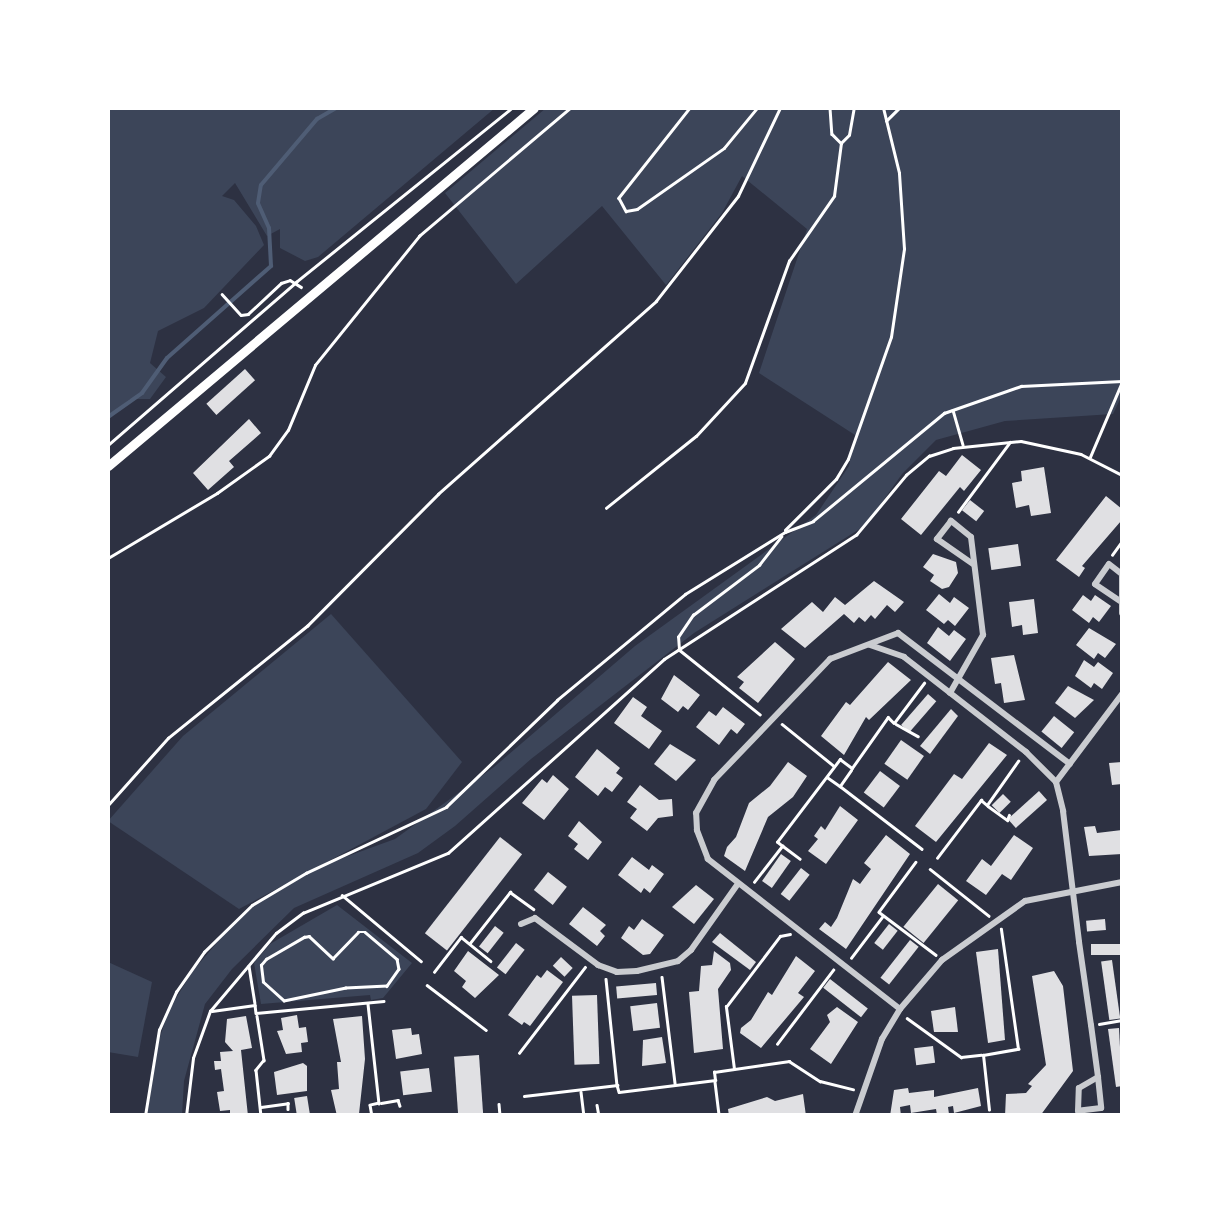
<!DOCTYPE html>
<style>
body{margin:0}
#map{position:relative;width:1230px;height:1223px;overflow:hidden;background:#2d3142;font-family:"Fira Sans Condensed",sans-serif}
div>[style]{position:absolute}
[style*='--x']{left:calc(var(--x)*1px);top:calc(var(--y)*1px);width:calc(var(--w)*1px);rotate:calc(var(--a)*1deg)}
.green>*{inset:0;background:#3c4559}
.stream>*{height:4px;margin:-2px;padding:0 2px;transform-origin:2px;border-radius:2px;background:#4f5d75}
.building>*{inset:0;background:#e0e0e3;transform-origin:0 0}
.path>*{height:2.5px;margin:-1.25px;padding:0 1.25px;transform-origin:1.25px;border-radius:1.25px;background:#fff}
.minor>*{height:6px;margin:-3px;padding:0 3px;transform-origin:3px;border-radius:3px;background:#caccd0}
.secondary>*{height:9px;margin:-4.5px;padding:0 4.5px;transform-origin:4.5px;border-radius:4.5px;background:#fff}
span{translate:-50% -50%;white-space:nowrap;text-align:center;line-height:1.15;-webkit-text-stroke:9px #fff;paint-order:stroke}
.frame{position:absolute;inset:0;border:110px solid #fff;pointer-events:none}
</style>
<div id="map">
<div class="green">
<i style="clip-path:polygon(108px 108px,495px 108px,318px 257px,305px 261px,280px 248px,280px 229px,267px 236px,235px 183px,222px 196px,234px 200px,256px 226px,264px 245px,204px 308px,158px 331px,150px 363px,166px 377px,150px 399px,130px 399px,108px 416px)"></i>
<i style="clip-path:polygon(546px 108px,1122px 108px,1122px 395px,1113px 414px,1005px 421px,936px 440px,902px 474px,866px 525px,694px 633px,531px 759px,455px 826px,418px 853px,294px 908px,232px 969px,205px 1004px,184px 1081px,182px 1115px,147px 1116px,159px 1040px,169px 1010px,192px 972px,231px 926px,258px 903px,318px 867px,395px 839px,494px 767px,635px 646px,816px 515px,849px 466px,855px 435px,759px 373px,807px 229px,742px 176px,722px 213px,666px 285px,602px 206px,516px 284px,445px 193px)"></i>
<i style="clip-path:polygon(331px 614px,462px 762px,426px 809px,239px 909px,108px 821px,183px 736px)"></i>
<i style="clip-path:polygon(337px 905px,412px 963px,383px 998px,371px 1000px,370px 995px,261px 1004px,254px 963px,270px 944px)"></i>
<i style="clip-path:polygon(108px 962px,152px 982px,138px 1057px,108px 1052px)"></i>
</div>
<div class="stream">
<i style="--x:108;--y:417;--w:42;--a:-35.2"></i>
<i style="--x:142;--y:393;--w:43;--a:-54.5"></i>
<i style="--x:167;--y:358;--w:139;--a:-41.5"></i>
<i style="--x:271;--y:266;--w:38;--a:-93"></i>
<i style="--x:269;--y:228;--w:27;--a:-114"></i>
<i style="--x:258;--y:203;--w:18;--a:-81"></i>
<i style="--x:261;--y:185;--w:87;--a:-49.7"></i>
<i style="--x:317;--y:119;--w:22;--a:-30"></i>
</div>
<div class="building">
<i style="left:245px;top:369px;width:15px;height:52px;rotate:48deg"></i>
<i style="clip-path:polygon(249px 419px,261px 433px,229px 461px,234px 467px,208px 490px,193px 473px)"></i>
<i style="clip-path:polygon(962px 455px,981px 470px,964px 491px,960px 487px,921px 535px,901px 519px,939px 471px,946px 476px)"></i>
<i style="clip-path:polygon(1044px 467px,1051px 513px,1031px 516px,1029px 505px,1016px 508px,1012px 483px,1022px 481px,1021px 471px)"></i>
<i style="clip-path:polygon(1106px 496px,1122px 509px,1121px 521px,1082px 566px,1085px 568px,1079px 577px,1056px 560px)"></i>
<i style="left:970px;top:500px;width:18px;height:13px;rotate:38deg"></i>
<i style="left:1018px;top:544px;width:22px;height:30px;rotate:82deg"></i>
<i style="clip-path:polygon(933px 554px,956px 562px,958px 573px,949px 587px,942px 589px,930px 581px,934px 575px,923px 567px)"></i>
<i style="clip-path:polygon(874px 581px,904px 602px,895px 612px,887px 605px,875px 619px,871px 615px,865px 622px,859px 617px,854px 623px,844px 614px,805px 648px,781px 629px,812px 602px,823px 612px,835px 597px,845px 605px)"></i>
<i style="clip-path:polygon(939px 594px,950px 603px,954px 597px,969px 608px,955px 626px,948px 620px,944px 624px,926px 610px)"></i>
<i style="clip-path:polygon(1083px 595px,1091px 601px,1095px 595px,1111px 606px,1099px 622px,1093px 617px,1089px 623px,1072px 610px)"></i>
<i style="clip-path:polygon(1034px 599px,1038px 633px,1023px 635px,1022px 625px,1012px 627px,1009px 602px)"></i>
<i style="clip-path:polygon(938px 627px,949px 636px,954px 630px,966px 639px,950px 661px,927px 643px)"></i>
<i style="clip-path:polygon(1089px 628px,1116px 644px,1105px 658px,1098px 653px,1094px 659px,1076px 645px)"></i>
<i style="clip-path:polygon(775px 642px,795px 659px,758px 703px,739px 688px,744px 682px,737px 677px)"></i>
<i style="clip-path:polygon(1014px 655px,1025px 700px,1004px 703px,1001px 683px,995px 684px,991px 658px)"></i>
<i style="clip-path:polygon(1084px 660px,1094px 667px,1098px 662px,1113px 673px,1102px 689px,1094px 683px,1091px 688px,1075px 676px)"></i>
<i style="clip-path:polygon(888px 662px,911px 680px,869px 720px,866px 717px,844px 755px,821px 736px,846px 702px,850px 705px)"></i>
<i style="clip-path:polygon(674px 675px,700px 695px,688px 710px,683px 706px,678px 712px,661px 699px)"></i>
<i style="clip-path:polygon(1068px 686px,1094px 700px,1075px 718px,1055px 703px)"></i>
<i style="left:928px;top:694px;width:11px;height:41px;rotate:41deg"></i>
<i style="clip-path:polygon(633px 697px,647px 707px,641px 716px,662px 731px,649px 749px,614px 723px)"></i>
<i style="clip-path:polygon(723px 707px,745px 724px,737px 734px,731px 729px,719px 745px,696px 727px,709px 711px,716px 716px)"></i>
<i style="clip-path:polygon(951px 709px,958px 716px,930px 754px,920px 746px)"></i>
<i style="left:1054px;top:716px;width:26px;height:20px;rotate:39deg"></i>
<i style="left:901px;top:740px;width:28px;height:29px;rotate:35deg"></i>
<i style="clip-path:polygon(989px 743px,1007px 755px,936px 842px,915px 826px,954px 774px,962px 779px)"></i>
<i style="clip-path:polygon(670px 744px,696px 760px,676px 781px,654px 764px)"></i>
<i style="clip-path:polygon(597px 749px,620px 768px,616px 773px,623px 778px,612px 792px,605px 787px,598px 796px,575px 777px)"></i>
<i style="clip-path:polygon(788px 762px,807px 776px,793px 797px,768px 817px,745px 871px,724px 856px,727px 847px,736px 837px,749px 803px,770px 786px)"></i>
<i style="clip-path:polygon(1122px 762px,1122px 784px,1112px 785px,1109px 763px)"></i>
<i style="left:880px;top:771px;width:25px;height:27px;rotate:37deg"></i>
<i style="clip-path:polygon(553px 775px,569px 789px,544px 820px,522px 803px,542px 779px,547px 783px)"></i>
<i style="clip-path:polygon(640px 785px,659px 800px,672px 799px,673px 816px,658px 818px,647px 831px,630px 818px,637px 809px,627px 802px)"></i>
<i style="left:1039px;top:791px;width:12px;height:42px;rotate:48deg"></i>
<i style="left:1003px;top:794px;width:11px;height:16px;rotate:45deg"></i>
<i style="clip-path:polygon(840px 806px,858px 820px,826px 864px,808px 851px,818px 839px,814px 836px,821px 826px,825px 830px)"></i>
<i style="clip-path:polygon(579px 821px,602px 842px,588px 860px,574px 849px,578px 844px,568px 836px)"></i>
<i style="clip-path:polygon(1095px 826px,1097px 833px,1122px 830px,1122px 854px,1089px 856px,1084px 827px)"></i>
<i style="clip-path:polygon(886px 835px,910px 854px,846px 949px,819px 929px,825px 922px,831px 927px,837px 918px,853px 879px,860px 884px,871px 869px,864px 863px)"></i>
<i style="clip-path:polygon(1014px 835px,1033px 848px,1011px 880px,1002px 874px,986px 895px,966px 881px,982px 859px,991px 866px)"></i>
<i style="left:500px;top:837px;width:28px;height:122px;rotate:38deg"></i>
<i style="left:781px;top:854px;width:12px;height:33px;rotate:35deg"></i>
<i style="clip-path:polygon(632px 857px,649px 870px,652px 865px,664px 874px,650px 893px,644px 888px,641px 893px,618px 875px)"></i>
<i style="left:801px;top:868px;width:11px;height:33px;rotate:38deg"></i>
<i style="left:548px;top:872px;width:24px;height:23px;rotate:38deg"></i>
<i style="left:938px;top:884px;width:26px;height:55px;rotate:39deg"></i>
<i style="clip-path:polygon(696px 885px,714px 899px,694px 924px,672px 907px)"></i>
<i style="clip-path:polygon(583px 907px,606px 925px,600px 931px,605px 936px,597px 946px,569px 924px)"></i>
<i style="clip-path:polygon(642px 919px,664px 935px,650px 954px,643px 955px,621px 938px,629px 926px,634px 930px)"></i>
<i style="left:1105px;top:919px;width:11px;height:19px;rotate:85deg"></i>
<i style="left:889px;top:924px;width:11px;height:24px;rotate:38deg"></i>
<i style="left:495px;top:926px;width:11px;height:26px;rotate:38deg"></i>
<i style="clip-path:polygon(720px 933px,756px 962px,750px 970px,712px 942px)"></i>
<i style="left:910px;top:940px;width:11px;height:48px;rotate:38deg"></i>
<i style="left:516px;top:943px;width:11px;height:31px;rotate:38deg"></i>
<i style="left:1122px;top:944px;width:11px;height:31px;rotate:90deg"></i>
<i style="clip-path:polygon(998px 949px,1005px 1040px,988px 1043px,976px 952px)"></i>
<i style="clip-path:polygon(468px 951px,499px 975px,475px 998px,462px 987px,466px 981px,454px 971px)"></i>
<i style="clip-path:polygon(714px 951px,730px 963px,731px 970px,718px 989px,723px 1049px,694px 1053px,689px 992px,699px 991px,701px 966px,712px 965px)"></i>
<i style="clip-path:polygon(796px 956px,815px 971px,798px 993px,804px 997px,761px 1048px,740px 1033px,741px 1028px,751px 1020px,768px 992px,772px 995px)"></i>
<i style="left:561px;top:957px;width:16px;height:12px;rotate:43deg"></i>
<i style="left:1112px;top:960px;width:59px;height:11px;rotate:82deg"></i>
<i style="clip-path:polygon(547px 970px,563px 982px,530px 1026px,524px 1022px,522px 1025px,508px 1015px,537px 975px,541px 978px)"></i>
<i style="clip-path:polygon(1054px 971px,1063px 986px,1073px 1071px,1040px 1116px,1005px 1116px,1006px 1094px,1026px 1093px,1032px 1086px,1028px 1084px,1046px 1065px,1032px 976px)"></i>
<i style="left:830px;top:979px;width:48px;height:11px;rotate:38deg"></i>
<i style="left:656px;top:983px;width:12px;height:40px;rotate:85deg"></i>
<i style="left:597px;top:995px;width:69px;height:25px;rotate:88deg"></i>
<i style="left:657px;top:1003px;width:25px;height:27px;rotate:83deg"></i>
<i style="clip-path:polygon(837px 1007px,858px 1022px,831px 1064px,810px 1049px,830px 1022px,827px 1015px)"></i>
<i style="clip-path:polygon(955px 1007px,958px 1032px,934px 1032px,931px 1011px)"></i>
<i style="clip-path:polygon(297px 1015px,299px 1028px,306px 1027px,308px 1042px,301px 1043px,302px 1052px,286px 1054px,277px 1031px,283px 1030px,281px 1018px)"></i>
<i style="clip-path:polygon(246px 1016px,252px 1048px,241px 1050px,248px 1116px,230px 1116px,230px 1110px,220px 1111px,217px 1092px,224px 1091px,221px 1069px,215px 1070px,214px 1061px,221px 1061px,220px 1052px,233px 1051px,225px 1042px,227px 1019px)"></i>
<i style="clip-path:polygon(362px 1016px,365px 1059px,359px 1114px,337px 1116px,331px 1090px,339px 1089px,337px 1062px,341px 1062px,333px 1019px)"></i>
<i style="clip-path:polygon(411px 1028px,412px 1035px,419px 1034px,422px 1054px,396px 1059px,392px 1030px)"></i>
<i style="clip-path:polygon(1119px 1028px,1122px 1086px,1116px 1087px,1108px 1029px)"></i>
<i style="clip-path:polygon(662px 1037px,666px 1063px,642px 1066px,643px 1040px)"></i>
<i style="left:933px;top:1046px;width:17px;height:19px;rotate:83deg"></i>
<i style="left:479px;top:1055px;width:61px;height:25px;rotate:86deg"></i>
<i style="clip-path:polygon(303px 1063px,307px 1066px,307px 1091px,277px 1095px,274px 1072px)"></i>
<i style="left:429px;top:1068px;width:24px;height:29px;rotate:83deg"></i>
<i style="clip-path:polygon(908px 1088px,909px 1093px,934px 1090px,934px 1097px,978px 1088px,981px 1106px,954px 1113px,953px 1106px,948px 1107px,949px 1114px,937px 1115px,936px 1109px,911px 1113px,910px 1105px,900px 1107px,901px 1116px,890px 1116px,894px 1090px)"></i>
<i style="clip-path:polygon(803px 1094px,806px 1116px,729px 1116px,728px 1109px,767px 1097px,775px 1101px)"></i>
<i style="left:307px;top:1096px;width:20px;height:13px;rotate:81deg"></i>
</div>
<div class="path">
<i style="--x:690;--y:108;--w:115;--a:128.3"></i>
<i style="--x:619;--y:198;--w:15;--a:62"></i>
<i style="--x:626;--y:211;--w:11;--a:-10"></i>
<i style="--x:637;--y:209;--w:106;--a:-35"></i>
<i style="--x:724;--y:148;--w:52;--a:-50.5"></i>
<i style="--x:830;--y:108;--w:26;--a:86"></i>
<i style="--x:832;--y:134;--w:13;--a:45"></i>
<i style="--x:841;--y:143;--w:11;--a:-45"></i>
<i style="--x:849;--y:135;--w:27;--a:-80"></i>
<i style="--x:886;--y:121;--w:18;--a:-45"></i>
<i style="--x:222;--y:294;--w:28;--a:48"></i>
<i style="--x:241;--y:315;--w:7;--a:-8"></i>
<i style="--x:248;--y:314;--w:45;--a:-43.2"></i>
<i style="--x:281;--y:283;--w:9;--a:-18"></i>
<i style="--x:290;--y:280;--w:13;--a:32"></i>
<i style="--x:953;--y:410;--w:36;--a:74"></i>
<i style="--x:108;--y:445;--w:249;--a:-40.9"></i>
<i style="--x:296;--y:282;--w:277;--a:-38.9"></i>
<i style="--x:1090;--y:457;--w:82;--a:-66.9"></i>
<i style="--x:606;--y:508;--w:115;--a:-38.7"></i>
<i style="--x:696;--y:436;--w:72;--a:-47.2"></i>
<i style="--x:745;--y:383;--w:130;--a:-70.2"></i>
<i style="--x:789;--y:261;--w:79;--a:-55.3"></i>
<i style="--x:834;--y:196;--w:53;--a:-82.5"></i>
<i style="--x:958;--y:512;--w:87;--a:-53.4"></i>
<i style="--x:785;--y:530;--w:72;--a:-45"></i>
<i style="--x:836;--y:479;--w:23;--a:-59"></i>
<i style="--x:848;--y:459;--w:129;--a:-70.6"></i>
<i style="--x:891;--y:337;--w:89;--a:-81.6"></i>
<i style="--x:904;--y:249;--w:76;--a:-93.8"></i>
<i style="--x:899;--y:173;--w:67;--a:-103.8"></i>
<i style="--x:1112;--y:555;--w:17;--a:-54"></i>
<i style="--x:108;--y:558;--w:127;--a:-30.8"></i>
<i style="--x:217;--y:493;--w:64;--a:-35.4"></i>
<i style="--x:269;--y:456;--w:32;--a:-54"></i>
<i style="--x:288;--y:430;--w:70;--a:-67.4"></i>
<i style="--x:315;--y:365;--w:166;--a:-51.1"></i>
<i style="--x:419;--y:236;--w:198;--a:-40.3"></i>
<i style="--x:760;--y:715;--w:104;--a:-141.3"></i>
<i style="--x:679;--y:650;--w:13;--a:-94"></i>
<i style="--x:678;--y:637;--w:27;--a:-56"></i>
<i style="--x:693;--y:615;--w:83;--a:-37.1"></i>
<i style="--x:759;--y:565;--w:36;--a:-52"></i>
<i style="--x:782;--y:724;--w:67;--a:38.9"></i>
<i style="--x:896;--y:724;--w:25;--a:29"></i>
<i style="--x:827;--y:777;--w:16;--a:35"></i>
<i style="--x:840;--y:786;--w:19;--a:-55"></i>
<i style="--x:840;--y:786;--w:103;--a:37.5"></i>
<i style="--x:108;--y:805;--w:90;--a:-48.2"></i>
<i style="--x:168;--y:738;--w:179;--a:-38.9"></i>
<i style="--x:307;--y:626;--w:186;--a:-45.2"></i>
<i style="--x:438;--y:494;--w:291;--a:-41.5"></i>
<i style="--x:656;--y:301;--w:133;--a:-52"></i>
<i style="--x:738;--y:196;--w:98;--a:-64.5"></i>
<i style="--x:988;--y:806;--w:24;--a:36"></i>
<i style="--x:1007;--y:820;--w:5;--a:-68"></i>
<i style="--x:783;--y:846;--w:21;--a:37"></i>
<i style="--x:937;--y:858;--w:73;--a:-52.8"></i>
<i style="--x:981;--y:800;--w:8;--a:40"></i>
<i style="--x:987;--y:805;--w:54;--a:-54.8"></i>
<i style="--x:916;--y:862;--w:62;--a:126.5"></i>
<i style="--x:879;--y:912;--w:71;--a:37"></i>
<i style="--x:930;--y:869;--w:75;--a:38.5"></i>
<i style="--x:754;--y:882;--w:46;--a:-52.1"></i>
<i style="--x:782;--y:846;--w:6;--a:-141"></i>
<i style="--x:777;--y:842;--w:104;--a:-52.8"></i>
<i style="--x:840;--y:759;--w:15;--a:37"></i>
<i style="--x:852;--y:768;--w:62;--a:-54.8"></i>
<i style="--x:888;--y:717;--w:8;--a:45"></i>
<i style="--x:894;--y:723;--w:50;--a:-53.1"></i>
<i style="--x:342;--y:895;--w:103;--a:39.9"></i>
<i style="--x:358;--y:932;--w:7;--a:0"></i>
<i style="--x:365;--y:932;--w:42;--a:40.2"></i>
<i style="--x:397;--y:959;--w:10;--a:79"></i>
<i style="--x:399;--y:969;--w:21;--a:125"></i>
<i style="--x:387;--y:986;--w:41;--a:177.2"></i>
<i style="--x:346;--y:988;--w:63;--a:168.2"></i>
<i style="--x:284;--y:1001;--w:28;--a:-138"></i>
<i style="--x:263;--y:982;--w:17;--a:-97"></i>
<i style="--x:261;--y:965;--w:8;--a:-50"></i>
<i style="--x:266;--y:959;--w:44;--a:-30.1"></i>
<i style="--x:304;--y:937;--w:5;--a:-11"></i>
<i style="--x:309;--y:936;--w:33;--a:43"></i>
<i style="--x:333;--y:958;--w:36;--a:-46"></i>
<i style="--x:470;--y:943;--w:65;--a:-51.9"></i>
<i style="--x:510;--y:892;--w:29;--a:36"></i>
<i style="--x:851;--y:958;--w:51;--a:-52.9"></i>
<i style="--x:249;--y:966;--w:37;--a:81"></i>
<i style="--x:434;--y:972;--w:44;--a:-52.4"></i>
<i style="--x:461;--y:937;--w:38;--a:39"></i>
<i style="--x:662;--y:977;--w:107;--a:83"></i>
<i style="--x:606;--y:979;--w:107;--a:84.1"></i>
<i style="--x:427;--y:985;--w:74;--a:37.3"></i>
<i style="--x:368;--y:1004;--w:100;--a:83.7"></i>
<i style="--x:379;--y:1103;--w:9;--a:167"></i>
<i style="--x:370;--y:1105;--w:11;--a:80"></i>
<i style="--x:212;--y:1011;--w:43;--a:-7.9"></i>
<i style="--x:255;--y:1005;--w:8;--a:83"></i>
<i style="--x:256;--y:1013;--w:128;--a:-5.4"></i>
<i style="--x:257;--y:1016;--w:45;--a:81"></i>
<i style="--x:264;--y:1060;--w:13;--a:129"></i>
<i style="--x:256;--y:1070;--w:46;--a:83.8"></i>
<i style="--x:907;--y:1018;--w:67;--a:35.8"></i>
<i style="--x:961;--y:1057;--w:20;--a:-6"></i>
<i style="--x:1099;--y:1024;--w:23;--a:-10"></i>
<i style="--x:777;--y:1044;--w:93;--a:-52.9"></i>
<i style="--x:519;--y:1053;--w:108;--a:-52.5"></i>
<i style="--x:734;--y:1069;--w:63;--a:-97.4"></i>
<i style="--x:726;--y:1007;--w:89;--a:-52.7"></i>
<i style="--x:780;--y:936;--w:10;--a:-11"></i>
<i style="--x:715;--y:1082;--w:34;--a:83"></i>
<i style="--x:581;--y:1092;--w:24;--a:83"></i>
<i style="--x:524;--y:1096;--w:94;--a:-6.7"></i>
<i style="--x:617;--y:1085;--w:7;--a:74"></i>
<i style="--x:619;--y:1092;--w:97;--a:-7.1"></i>
<i style="--x:715;--y:1080;--w:8;--a:-97"></i>
<i style="--x:714;--y:1072;--w:76;--a:-8.3"></i>
<i style="--x:789;--y:1061;--w:37;--a:33"></i>
<i style="--x:820;--y:1081;--w:34;--a:14"></i>
<i style="--x:381;--y:1103;--w:17;--a:-10"></i>
<i style="--x:398;--y:1100;--w:6;--a:72"></i>
<i style="--x:499;--y:1104;--w:12;--a:85"></i>
<i style="--x:597;--y:1105;--w:11;--a:80"></i>
<i style="--x:261;--y:1107;--w:27;--a:-8"></i>
<i style="--x:288;--y:1103;--w:6;--a:90"></i>
<i style="--x:989;--y:1110;--w:55;--a:-96.2"></i>
<i style="--x:983;--y:1055;--w:36;--a:-10"></i>
<i style="--x:1018;--y:1049;--w:121;--a:-98.1"></i>
<i style="--x:145;--y:1116;--w:87;--a:-80.8"></i>
<i style="--x:159;--y:1030;--w:42;--a:-65.9"></i>
<i style="--x:176;--y:992;--w:49;--a:-55"></i>
<i style="--x:204;--y:952;--w:67;--a:-44.4"></i>
<i style="--x:252;--y:905;--w:63;--a:-30.7"></i>
<i style="--x:306;--y:873;--w:155;--a:-25.2"></i>
<i style="--x:446;--y:807;--w:154;--a:-43.9"></i>
<i style="--x:557;--y:700;--w:166;--a:-39.6"></i>
<i style="--x:685;--y:594;--w:118;--a:-31.8"></i>
<i style="--x:785;--y:532;--w:30;--a:-21"></i>
<i style="--x:813;--y:521;--w:170;--a:-39.5"></i>
<i style="--x:944;--y:413;--w:82;--a:-19.3"></i>
<i style="--x:1021;--y:386;--w:101;--a:-2.8"></i>
<i style="--x:186;--y:1116;--w:58;--a:-83.1"></i>
<i style="--x:193;--y:1058;--w:50;--a:-70.1"></i>
<i style="--x:210;--y:1011;--w:102;--a:-49.8"></i>
<i style="--x:276;--y:933;--w:34;--a:-37"></i>
<i style="--x:303;--y:913;--w:157;--a:-22.5"></i>
<i style="--x:448;--y:853;--w:290;--a:-41.9"></i>
<i style="--x:664;--y:659;--w:229;--a:-32.9"></i>
<i style="--x:856;--y:535;--w:78;--a:-50.2"></i>
<i style="--x:906;--y:475;--w:30;--a:-40"></i>
<i style="--x:929;--y:456;--w:25;--a:-18"></i>
<i style="--x:953;--y:448;--w:68;--a:-5.9"></i>
<i style="--x:1021;--y:441;--w:61;--a:12.2"></i>
<i style="--x:1081;--y:454;--w:46;--a:27.1"></i>
</div>
<div class="minor">
<i style="--x:1120;--y:601;--w:30;--a:-146"></i>
<i style="--x:1095;--y:584;--w:24;--a:-55"></i>
<i style="--x:1109;--y:564;--w:16;--a:38"></i>
<i style="--x:1122;--y:574;--w:39;--a:90"></i>
<i style="--x:870;--y:645;--w:36;--a:19"></i>
<i style="--x:904;--y:657;--w:155;--a:37.9"></i>
<i style="--x:1026;--y:752;--w:42;--a:45"></i>
<i style="--x:1056;--y:782;--w:30;--a:76"></i>
<i style="--x:1063;--y:811;--w:132;--a:83"></i>
<i style="--x:1079;--y:942;--w:84;--a:81.8"></i>
<i style="--x:1091;--y:1025;--w:52;--a:82.3"></i>
<i style="--x:1098;--y:1077;--w:31;--a:84"></i>
<i style="--x:1101;--y:1108;--w:23;--a:173"></i>
<i style="--x:1078;--y:1111;--w:23;--a:-88"></i>
<i style="--x:1079;--y:1088;--w:22;--a:-30"></i>
<i style="--x:950;--y:693;--w:67;--a:-60.4"></i>
<i style="--x:983;--y:635;--w:99;--a:-97"></i>
<i style="--x:971;--y:537;--w:26;--a:-141"></i>
<i style="--x:951;--y:521;--w:23;--a:128"></i>
<i style="--x:937;--y:539;--w:44;--a:34.8"></i>
<i style="--x:1056;--y:782;--w:110;--a:-53.1"></i>
<i style="--x:521;--y:924;--w:15;--a:-23"></i>
<i style="--x:535;--y:918;--w:79;--a:36.7"></i>
<i style="--x:598;--y:965;--w:20;--a:20"></i>
<i style="--x:617;--y:972;--w:20;--a:-3"></i>
<i style="--x:637;--y:971;--w:42;--a:-13.7"></i>
<i style="--x:678;--y:961;--w:17;--a:-40"></i>
<i style="--x:691;--y:950;--w:80;--a:-54.7"></i>
<i style="--x:900;--y:1009;--w:244;--a:-142"></i>
<i style="--x:708;--y:859;--w:31;--a:-111"></i>
<i style="--x:697;--y:830;--w:17;--a:-93"></i>
<i style="--x:696;--y:813;--w:38;--a:-61"></i>
<i style="--x:714;--y:780;--w:168;--a:-46.2"></i>
<i style="--x:830;--y:659;--w:73;--a:-20.9"></i>
<i style="--x:898;--y:633;--w:216;--a:37.3"></i>
<i style="--x:855;--y:1116;--w:82;--a:-70.7"></i>
<i style="--x:882;--y:1039;--w:35;--a:-59"></i>
<i style="--x:900;--y:1009;--w:65;--a:-49.4"></i>
<i style="--x:942;--y:960;--w:102;--a:-35.4"></i>
<i style="--x:1025;--y:901;--w:99;--a:-11.1"></i>
</div>
<div class="secondary">
<i style="--x:108;--y:466;--w:556;--a:-40.04"></i>
</div>
<div class="frame"></div>
</div>
